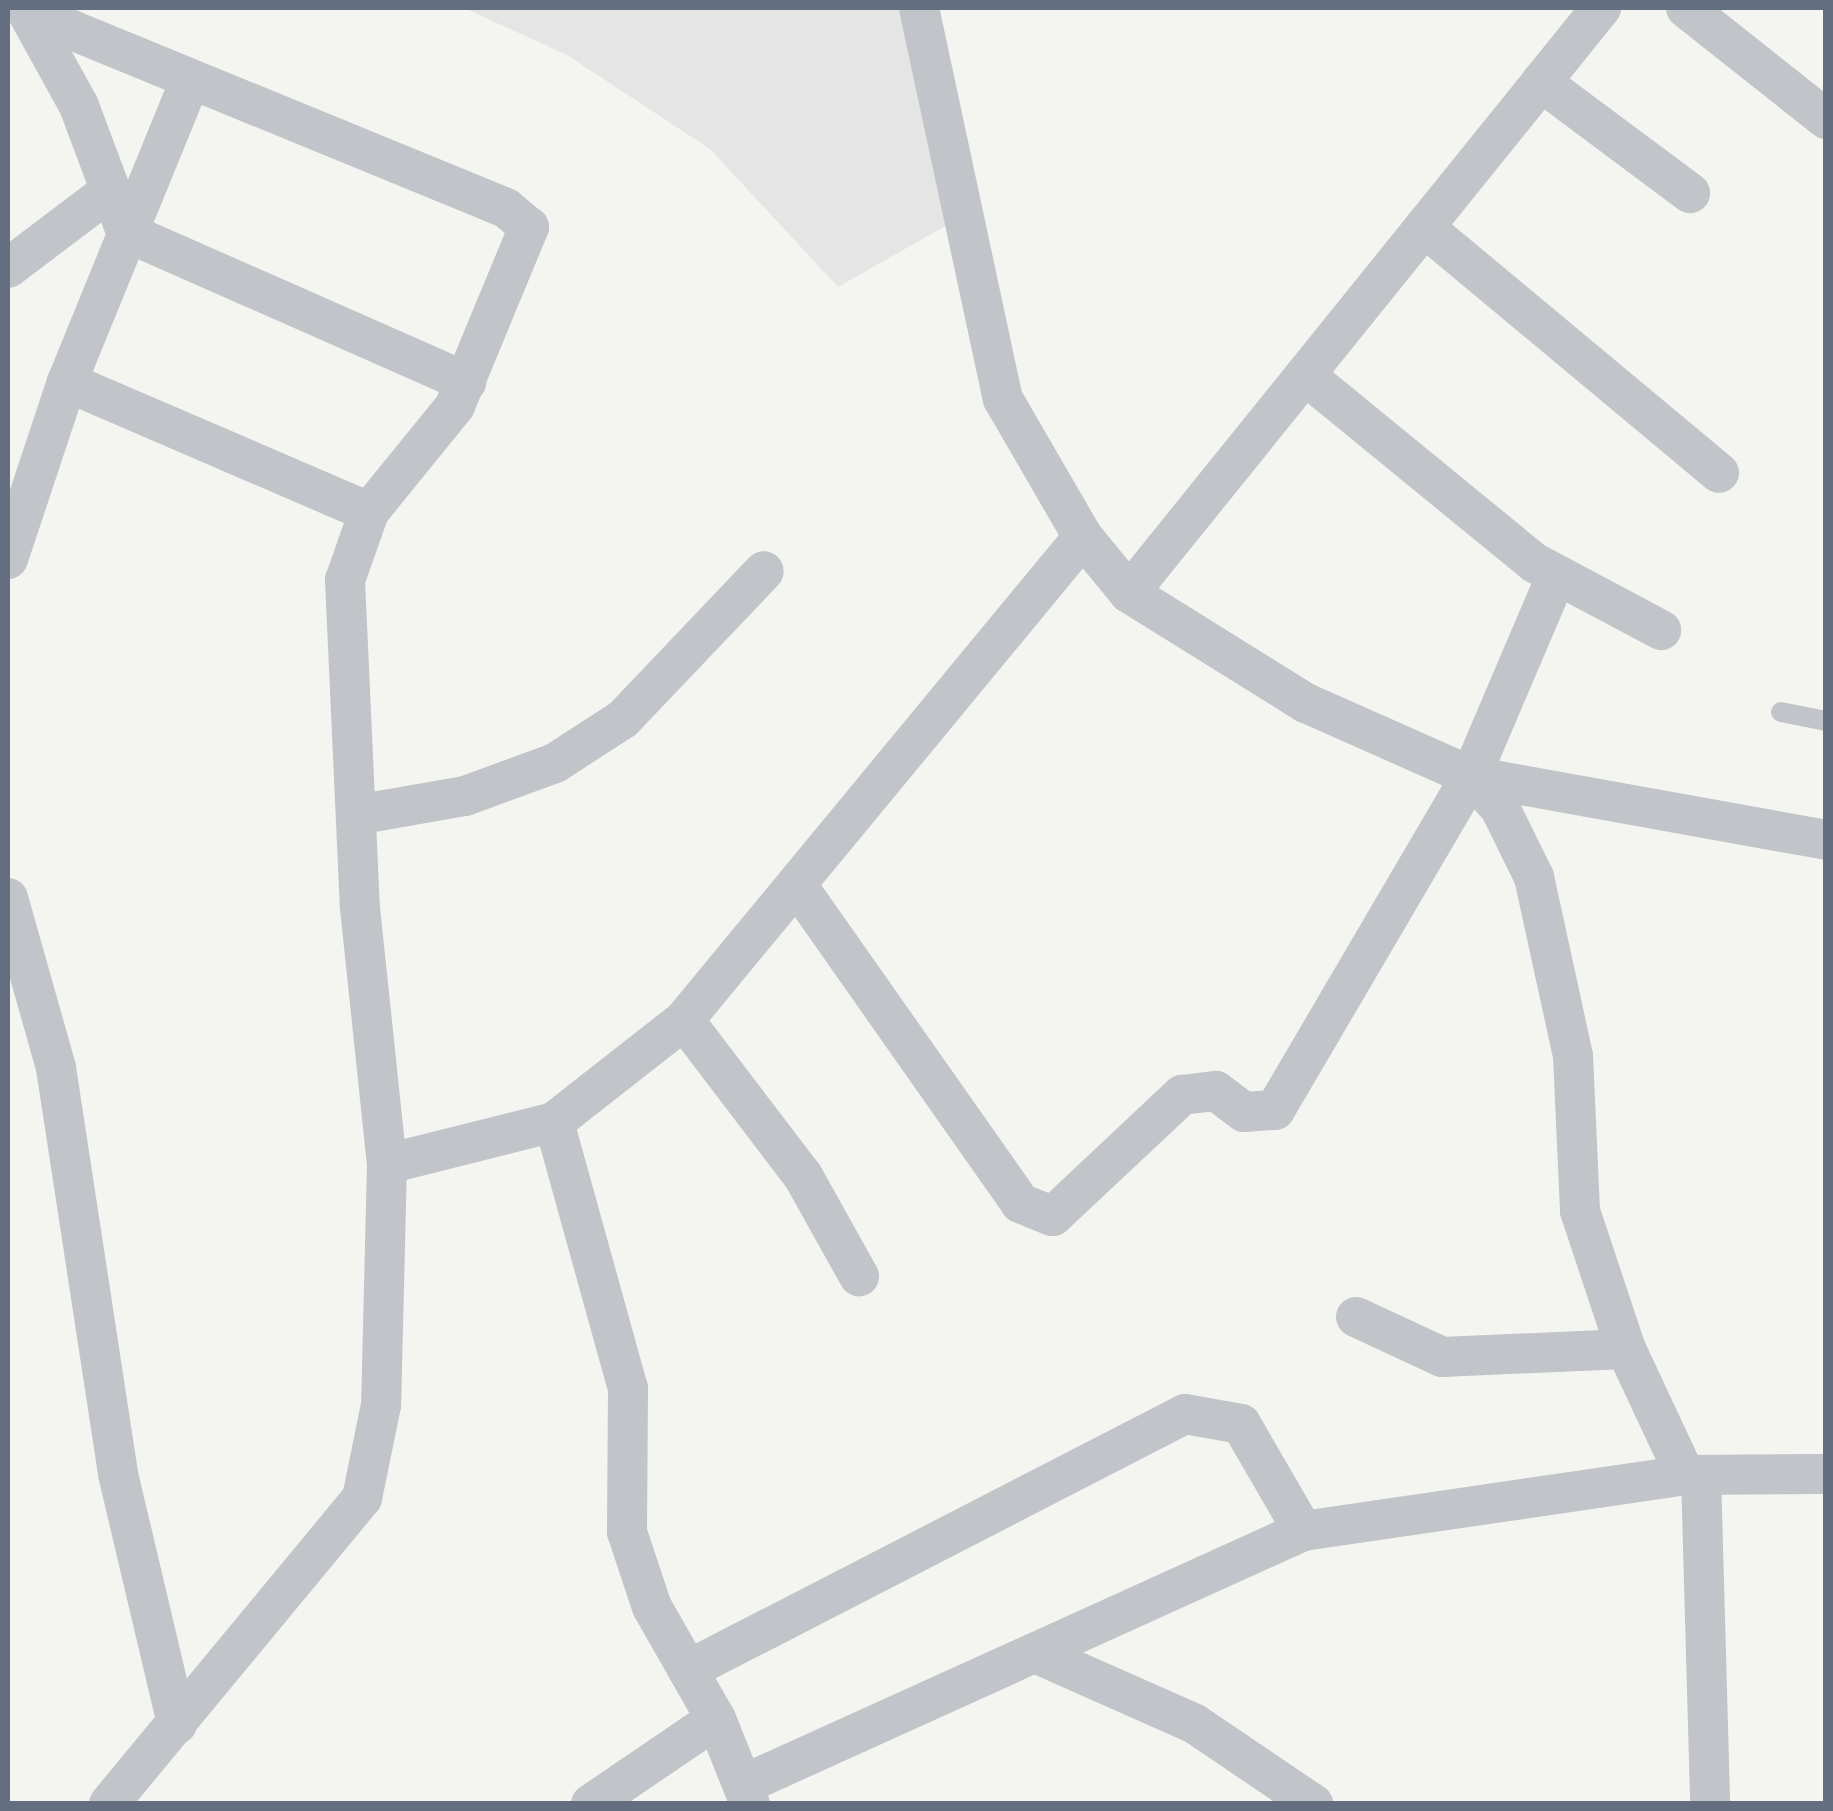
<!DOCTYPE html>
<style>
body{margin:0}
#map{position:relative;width:1833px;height:1811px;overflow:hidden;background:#f4f5f0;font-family:Signika,sans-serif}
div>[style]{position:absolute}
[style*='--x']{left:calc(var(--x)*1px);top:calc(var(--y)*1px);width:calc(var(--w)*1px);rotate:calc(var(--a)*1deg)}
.built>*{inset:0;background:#e4e5e4}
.lane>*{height:20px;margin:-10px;padding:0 10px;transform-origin:10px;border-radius:10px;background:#c1c4c8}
.street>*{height:40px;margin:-20px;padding:0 20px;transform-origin:20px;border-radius:20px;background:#c1c4c8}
span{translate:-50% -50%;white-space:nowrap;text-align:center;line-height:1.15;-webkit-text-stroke:10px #fff;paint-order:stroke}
.frame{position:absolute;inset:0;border:10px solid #636f81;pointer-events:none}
</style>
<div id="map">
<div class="built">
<i style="clip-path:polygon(464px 8px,917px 8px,970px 212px,838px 287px,710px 149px,567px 55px)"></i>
</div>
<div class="lane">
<i style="--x:1781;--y:712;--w:46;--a:11.3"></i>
</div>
<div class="street">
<i style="--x:25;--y:8;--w:112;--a:61.1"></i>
<i style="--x:79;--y:106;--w:134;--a:69.5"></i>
<i style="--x:126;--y:232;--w:372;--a:23.8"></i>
<i style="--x:919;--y:8;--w:400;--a:77.9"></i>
<i style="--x:1003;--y:399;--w:160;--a:59.9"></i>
<i style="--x:1083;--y:537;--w:72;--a:50.6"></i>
<i style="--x:1129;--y:593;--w:208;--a:31.9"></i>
<i style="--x:1306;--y:703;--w:180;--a:23.9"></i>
<i style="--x:1471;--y:776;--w:361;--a:10.2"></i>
<i style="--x:1686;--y:8;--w:179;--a:38.4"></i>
<i style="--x:28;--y:12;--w:517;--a:22.3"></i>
<i style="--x:506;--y:208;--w:30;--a:40"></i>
<i style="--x:529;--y:227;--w:194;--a:112.5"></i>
<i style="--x:455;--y:406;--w:136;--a:129.1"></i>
<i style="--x:369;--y:512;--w:72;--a:109.4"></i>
<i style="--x:345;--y:580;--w:328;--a:87.4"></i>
<i style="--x:360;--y:908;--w:257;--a:84"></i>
<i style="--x:387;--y:1164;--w:241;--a:91.4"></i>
<i style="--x:381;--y:1405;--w:95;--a:101.5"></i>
<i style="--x:362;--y:1498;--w:397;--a:129.6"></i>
<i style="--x:1541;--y:82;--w:186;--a:36.7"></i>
<i style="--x:1424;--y:227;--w:384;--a:39.8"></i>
<i style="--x:8;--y:268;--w:129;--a:-37.1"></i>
<i style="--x:1305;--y:375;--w:297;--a:39.3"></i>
<i style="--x:1535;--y:563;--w:143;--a:28"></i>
<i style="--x:67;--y:382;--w:329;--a:23.3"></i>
<i style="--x:8;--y:559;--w:187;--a:-71.6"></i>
<i style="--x:67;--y:382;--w:323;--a:-67.8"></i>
<i style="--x:1129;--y:593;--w:752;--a:-51.1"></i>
<i style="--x:1471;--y:776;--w:43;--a:47.8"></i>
<i style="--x:1500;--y:808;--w:77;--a:63.8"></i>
<i style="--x:1534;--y:877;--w:183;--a:77.7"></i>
<i style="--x:1573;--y:1056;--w:155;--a:87.4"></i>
<i style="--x:1580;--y:1211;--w:145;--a:71.6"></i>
<i style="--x:1626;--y:1349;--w:139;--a:64.9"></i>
<i style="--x:356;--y:815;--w:111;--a:-9.9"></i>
<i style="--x:465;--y:796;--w:96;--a:-20.1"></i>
<i style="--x:555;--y:763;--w:81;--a:-32.9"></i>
<i style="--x:623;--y:719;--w:204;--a:-46.4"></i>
<i style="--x:799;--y:888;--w:385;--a:54.9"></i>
<i style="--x:1020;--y:1203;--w:35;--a:22"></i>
<i style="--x:1053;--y:1216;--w:177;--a:-43.2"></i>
<i style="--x:1182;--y:1095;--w:34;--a:-7"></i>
<i style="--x:1216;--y:1091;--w:35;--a:37"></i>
<i style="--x:1244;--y:1112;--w:31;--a:-4"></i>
<i style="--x:1275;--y:1110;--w:387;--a:-59.6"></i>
<i style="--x:1471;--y:776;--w:216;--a:-66.9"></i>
<i style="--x:8;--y:898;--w:177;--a:74.2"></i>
<i style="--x:56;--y:1068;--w:411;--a:81.3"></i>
<i style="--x:118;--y:1474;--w:257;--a:76.7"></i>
<i style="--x:684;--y:1020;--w:196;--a:52.7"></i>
<i style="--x:803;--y:1176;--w:115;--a:60.8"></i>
<i style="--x:554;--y:1122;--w:276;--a:74.5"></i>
<i style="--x:628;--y:1388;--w:144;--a:90.4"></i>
<i style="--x:627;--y:1532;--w:79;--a:71.6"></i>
<i style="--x:652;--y:1607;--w:129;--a:60.3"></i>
<i style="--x:716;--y:1719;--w:92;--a:68.2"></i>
<i style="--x:387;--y:1164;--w:172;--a:-14.1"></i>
<i style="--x:554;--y:1122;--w:165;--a:-38.1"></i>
<i style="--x:684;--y:1020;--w:626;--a:-50.44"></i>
<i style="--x:1356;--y:1317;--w:95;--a:24.9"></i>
<i style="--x:1442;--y:1357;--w:184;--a:-2.5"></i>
<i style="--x:1701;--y:1475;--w:329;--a:88.4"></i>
<i style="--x:1035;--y:1653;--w:175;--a:23.9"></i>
<i style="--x:1195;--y:1724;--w:143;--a:34.1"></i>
<i style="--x:688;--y:1670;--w:559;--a:-27.25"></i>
<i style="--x:1185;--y:1414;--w:57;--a:10.1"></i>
<i style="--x:1241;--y:1424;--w:124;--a:59.9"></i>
<i style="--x:747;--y:1783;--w:610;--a:-24.38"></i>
<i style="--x:1303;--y:1531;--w:386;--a:-8.3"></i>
<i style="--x:1685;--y:1475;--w:141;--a:-0.4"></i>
<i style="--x:591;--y:1804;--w:151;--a:-34.2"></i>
</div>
<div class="frame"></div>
</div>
